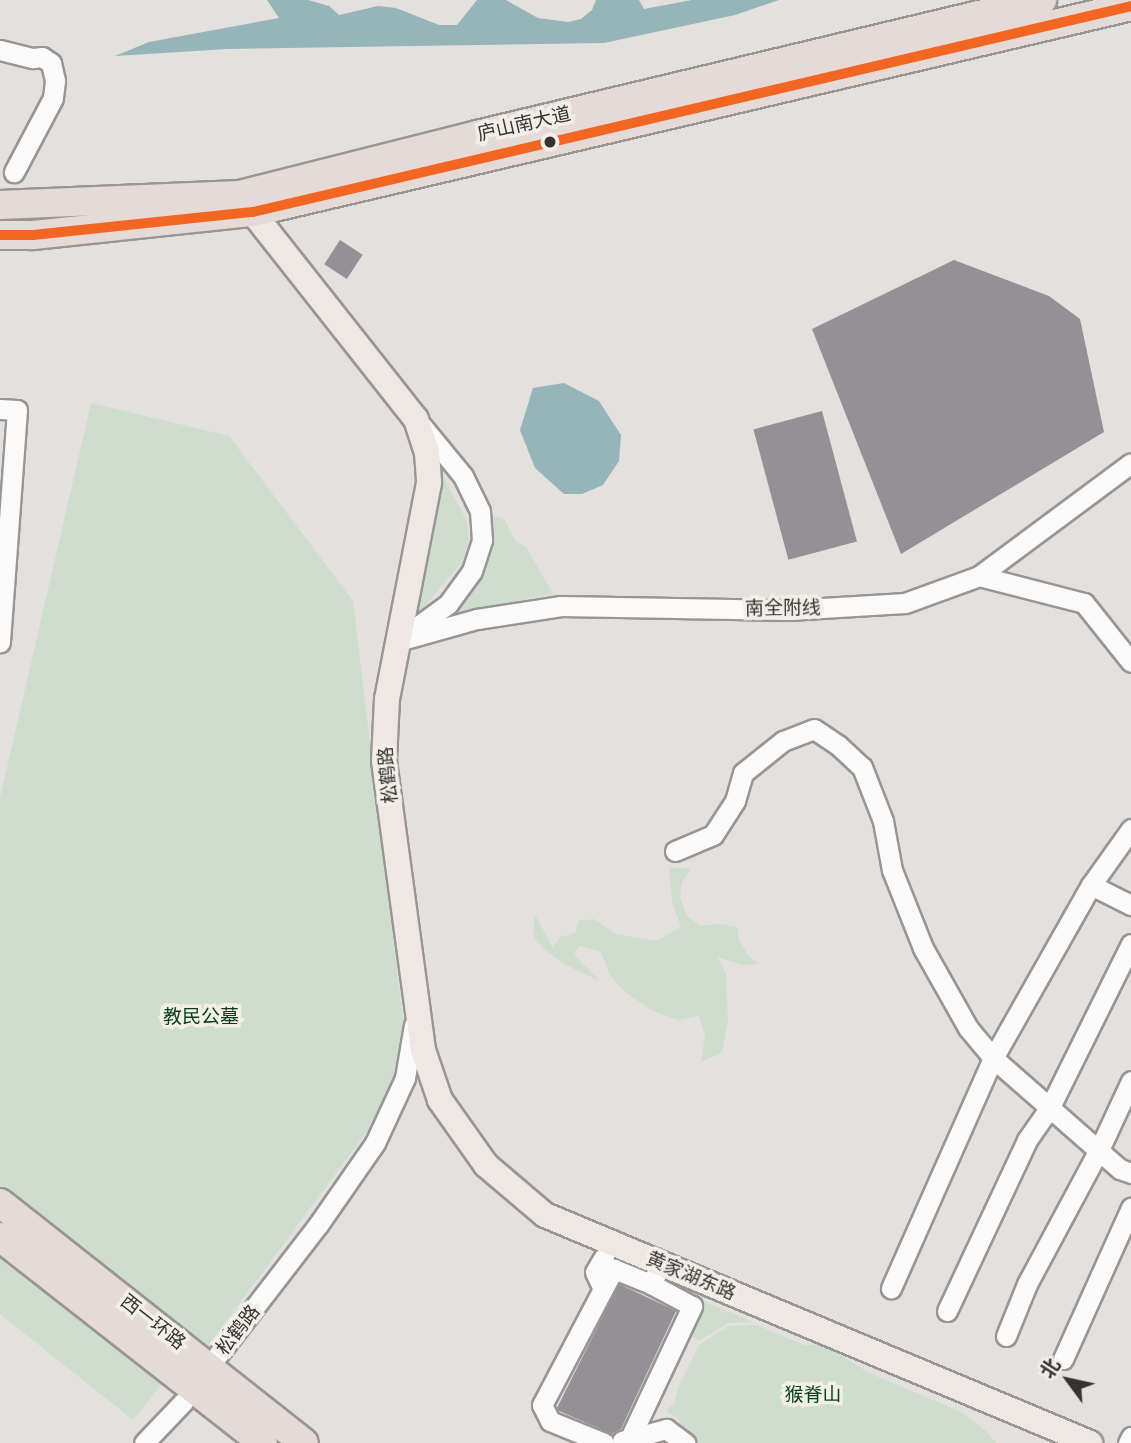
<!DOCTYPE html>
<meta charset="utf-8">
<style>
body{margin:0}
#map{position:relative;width:1131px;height:1443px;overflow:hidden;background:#e3e0dd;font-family:"Roboto Condensed","Noto Sans SC",sans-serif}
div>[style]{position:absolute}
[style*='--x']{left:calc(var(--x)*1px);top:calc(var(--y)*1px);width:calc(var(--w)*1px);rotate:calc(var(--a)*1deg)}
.green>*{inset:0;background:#ceddce}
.water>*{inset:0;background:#95b5b8}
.building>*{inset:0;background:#939196;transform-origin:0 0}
.roads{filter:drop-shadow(2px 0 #989694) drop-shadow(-2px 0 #989694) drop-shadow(0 2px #989694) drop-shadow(0 -2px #989694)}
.minor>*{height:19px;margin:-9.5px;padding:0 9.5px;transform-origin:9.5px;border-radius:9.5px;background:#fbfafa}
.major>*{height:24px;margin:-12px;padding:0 12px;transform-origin:12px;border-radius:12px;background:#efe7e4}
.highway>*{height:28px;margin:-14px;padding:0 14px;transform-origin:14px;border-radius:14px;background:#e6dad6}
.bus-1>*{height:10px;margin:-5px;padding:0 5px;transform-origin:5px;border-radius:5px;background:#f26522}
.dots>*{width:19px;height:19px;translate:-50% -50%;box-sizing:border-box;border:4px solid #f2eee8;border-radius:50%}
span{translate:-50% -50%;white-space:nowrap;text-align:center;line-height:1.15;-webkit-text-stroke:7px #f2eee8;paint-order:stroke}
.street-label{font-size:19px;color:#353331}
.park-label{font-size:19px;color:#083d1b}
.north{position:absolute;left:1033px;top:1345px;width:70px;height:70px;-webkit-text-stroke:5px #f2eee8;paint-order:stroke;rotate:303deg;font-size:19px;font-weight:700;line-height:28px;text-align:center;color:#353331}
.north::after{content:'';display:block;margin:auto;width:24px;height:32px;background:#353331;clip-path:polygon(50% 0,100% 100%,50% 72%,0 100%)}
</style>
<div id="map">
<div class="green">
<i style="clip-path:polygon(91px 403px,229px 436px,353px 601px,403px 1019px,398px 1073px,371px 1126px,204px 1351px,0 1192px,0 798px)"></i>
<i style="clip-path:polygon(436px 462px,467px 521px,469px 540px,462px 562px,409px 625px)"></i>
<i style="clip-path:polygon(490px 515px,504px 519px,516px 542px,526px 547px,553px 594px,459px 612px,451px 610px)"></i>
<i style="clip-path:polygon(669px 867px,691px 869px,682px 882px,680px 897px,686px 915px,700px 926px,719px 924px,737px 927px,739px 940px,748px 955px,759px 964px,742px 965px,717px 957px,726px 973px,728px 1021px,722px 1052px,701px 1062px,705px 1035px,699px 1016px,678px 1020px,653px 1011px,626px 993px,610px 975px,601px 952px,579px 946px,574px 955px,600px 981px,564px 964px,546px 951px,533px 936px,535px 915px,553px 948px,560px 937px,575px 933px,579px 921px,594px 919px,616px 934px,656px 941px,681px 927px,672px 901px)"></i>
<i style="clip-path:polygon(0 1250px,166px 1379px,133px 1420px,0 1314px)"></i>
<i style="clip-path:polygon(670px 1287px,753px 1322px,728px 1323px,700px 1340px,683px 1334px,696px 1305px)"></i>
<i style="clip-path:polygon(757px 1325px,804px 1345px,825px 1345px,869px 1373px,959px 1411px,986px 1431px,996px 1443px,697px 1443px,683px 1432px,679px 1419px,666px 1411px,675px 1402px,678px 1388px,699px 1345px,729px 1326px)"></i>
</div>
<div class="water">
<i style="clip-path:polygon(267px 0,308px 0,329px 6px,339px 15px,378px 6px,396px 8px,439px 25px,457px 25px,477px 0,506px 0,538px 18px,568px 22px,581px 19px,592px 10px,596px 0,639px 0,644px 9px,692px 0,779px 0,735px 15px,604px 43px,227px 49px,115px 56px,149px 42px,279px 18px)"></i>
<i style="clip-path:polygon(564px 383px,599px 401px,621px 435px,619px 461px,603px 485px,582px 494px,564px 494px,535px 468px,520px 430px,533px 388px)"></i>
</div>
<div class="building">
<i style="left:340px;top:240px;width:27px;height:29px;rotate:33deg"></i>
<i style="clip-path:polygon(954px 260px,1049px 296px,1080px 319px,1104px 432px,901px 554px,812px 329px)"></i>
<i style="left:822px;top:411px;width:135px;height:71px;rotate:75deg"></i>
<i style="clip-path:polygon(619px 1284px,676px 1311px,621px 1429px,612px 1434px,559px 1411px,557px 1408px)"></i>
</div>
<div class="roads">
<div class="minor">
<i style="--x:0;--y:50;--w:34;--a:14"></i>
<i style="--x:33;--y:58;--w:9;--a:-6"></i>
<i style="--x:42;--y:57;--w:11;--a:34"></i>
<i style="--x:51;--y:63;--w:18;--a:77"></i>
<i style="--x:55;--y:81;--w:17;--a:97"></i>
<i style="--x:53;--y:98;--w:84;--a:117.8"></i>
<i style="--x:0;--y:409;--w:17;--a:3"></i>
<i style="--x:17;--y:410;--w:233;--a:94.2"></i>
<i style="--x:979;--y:576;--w:108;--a:14.4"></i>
<i style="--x:1084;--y:603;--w:75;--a:51.5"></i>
<i style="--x:410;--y:632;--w:47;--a:-36.4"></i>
<i style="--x:448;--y:604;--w:41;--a:-54"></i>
<i style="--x:472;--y:571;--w:33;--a:-72"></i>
<i style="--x:482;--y:540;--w:29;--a:-94"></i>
<i style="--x:480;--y:511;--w:39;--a:-116"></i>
<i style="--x:463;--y:476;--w:65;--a:-129.4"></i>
<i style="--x:398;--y:641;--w:82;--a:-15.6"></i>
<i style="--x:477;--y:619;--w:85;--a:-8.8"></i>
<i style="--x:561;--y:606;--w:228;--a:1"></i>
<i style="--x:789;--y:610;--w:116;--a:-3.5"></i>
<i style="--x:905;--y:603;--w:79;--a:-20"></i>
<i style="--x:979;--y:576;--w:189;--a:-36.6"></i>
<i style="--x:1131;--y:829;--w:69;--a:125.5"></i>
<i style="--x:1091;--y:885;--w:199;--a:119.5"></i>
<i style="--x:993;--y:1058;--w:169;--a:41.2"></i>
<i style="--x:1120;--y:1169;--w:12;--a:20"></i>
<i style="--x:675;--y:851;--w:41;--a:-22.8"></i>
<i style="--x:713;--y:835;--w:40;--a:-57.1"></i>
<i style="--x:735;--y:801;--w:29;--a:-74"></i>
<i style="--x:743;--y:773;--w:51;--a:-38.7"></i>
<i style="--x:783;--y:741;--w:33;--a:-21"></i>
<i style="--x:814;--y:729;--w:29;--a:34"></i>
<i style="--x:838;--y:745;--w:33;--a:43"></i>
<i style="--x:862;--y:767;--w:58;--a:68.7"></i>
<i style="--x:883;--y:821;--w:50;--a:79.6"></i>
<i style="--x:892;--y:870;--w:84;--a:68.3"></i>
<i style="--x:923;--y:948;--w:92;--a:60.6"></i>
<i style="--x:968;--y:1028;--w:39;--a:50"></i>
<i style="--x:993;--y:1058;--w:252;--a:113.9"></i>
<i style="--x:1091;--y:885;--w:45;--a:26.6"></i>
<i style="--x:604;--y:1257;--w:17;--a:121"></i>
<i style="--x:595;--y:1272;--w:19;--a:65"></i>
<i style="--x:603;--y:1289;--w:131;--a:117.7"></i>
<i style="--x:542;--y:1405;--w:18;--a:63"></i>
<i style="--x:550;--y:1421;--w:58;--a:22.2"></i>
<i style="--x:603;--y:1289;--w:23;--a:-61"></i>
<i style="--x:614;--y:1269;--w:40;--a:22"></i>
<i style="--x:651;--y:1284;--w:11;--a:-63"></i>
<i style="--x:947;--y:1311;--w:189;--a:-64.9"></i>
<i style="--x:1027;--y:1140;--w:40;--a:-55.1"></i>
<i style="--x:1050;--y:1107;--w:182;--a:-63.6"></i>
<i style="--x:1006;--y:1336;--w:56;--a:-68"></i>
<i style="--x:1027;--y:1284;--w:152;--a:-61.8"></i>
<i style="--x:1099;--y:1150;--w:76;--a:-65.1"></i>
<i style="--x:1063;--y:1359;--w:166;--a:-65.8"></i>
<i style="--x:214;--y:1360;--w:170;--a:-52.4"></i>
<i style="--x:318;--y:1225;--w:100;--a:-55.2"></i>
<i style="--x:375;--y:1143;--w:72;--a:-65.2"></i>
<i style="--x:405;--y:1078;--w:54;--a:-80.4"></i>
<i style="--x:630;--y:1438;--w:146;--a:-64.8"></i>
<i style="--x:692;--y:1306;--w:47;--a:-151.8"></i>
<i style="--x:622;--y:1441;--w:46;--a:-15.3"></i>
<i style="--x:666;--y:1429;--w:24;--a:36"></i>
<i style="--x:144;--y:1443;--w:57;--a:-46.4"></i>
<i style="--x:1128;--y:1443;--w:7;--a:-63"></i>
</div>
<div class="major">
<i style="--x:242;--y:199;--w:280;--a:51.7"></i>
<i style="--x:416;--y:419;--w:35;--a:72"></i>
<i style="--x:427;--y:452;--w:31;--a:86"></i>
<i style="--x:429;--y:483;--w:220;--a:101"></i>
<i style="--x:387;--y:699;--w:62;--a:92.8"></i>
<i style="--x:384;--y:761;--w:292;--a:82.3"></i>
<i style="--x:423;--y:1050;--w:53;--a:71.2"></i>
<i style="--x:440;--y:1100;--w:80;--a:54.7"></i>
<i style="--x:486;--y:1165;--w:77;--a:40.3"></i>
<i style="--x:545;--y:1215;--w:591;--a:22.7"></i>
</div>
<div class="highway">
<i style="--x:0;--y:205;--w:240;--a:-2.4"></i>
<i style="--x:240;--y:195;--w:244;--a:-14.2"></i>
<i style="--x:477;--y:135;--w:581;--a:-13.44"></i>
<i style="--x:0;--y:235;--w:33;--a:0"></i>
<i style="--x:33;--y:235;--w:221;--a:-6"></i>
<i style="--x:253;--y:212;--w:902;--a:-13.2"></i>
<i style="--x:0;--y:1203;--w:387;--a:38.3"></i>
<i style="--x:0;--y:1237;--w:334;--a:38.1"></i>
</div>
</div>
<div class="bus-1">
<i style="--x:0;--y:235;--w:33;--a:0"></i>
<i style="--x:33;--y:235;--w:221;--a:-6"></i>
<i style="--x:253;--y:212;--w:902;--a:-13.2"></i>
</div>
<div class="dots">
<i style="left:550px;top:142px;background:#353331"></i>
</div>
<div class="street-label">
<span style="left:524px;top:124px;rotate:-13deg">庐山南大道</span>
<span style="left:783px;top:608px;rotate:-1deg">南全附线</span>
<span style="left:388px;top:775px;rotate:-95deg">松鹤路</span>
<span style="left:691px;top:1276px;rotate:23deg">黄家湖东路</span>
<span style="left:153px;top:1322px;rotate:38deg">西一环路</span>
<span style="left:238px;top:1330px;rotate:-52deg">松鹤路</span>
</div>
<div class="park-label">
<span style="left:201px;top:1017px">教民公墓</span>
<span style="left:813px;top:1395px">猴脊山</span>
</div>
<div class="north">北</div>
</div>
